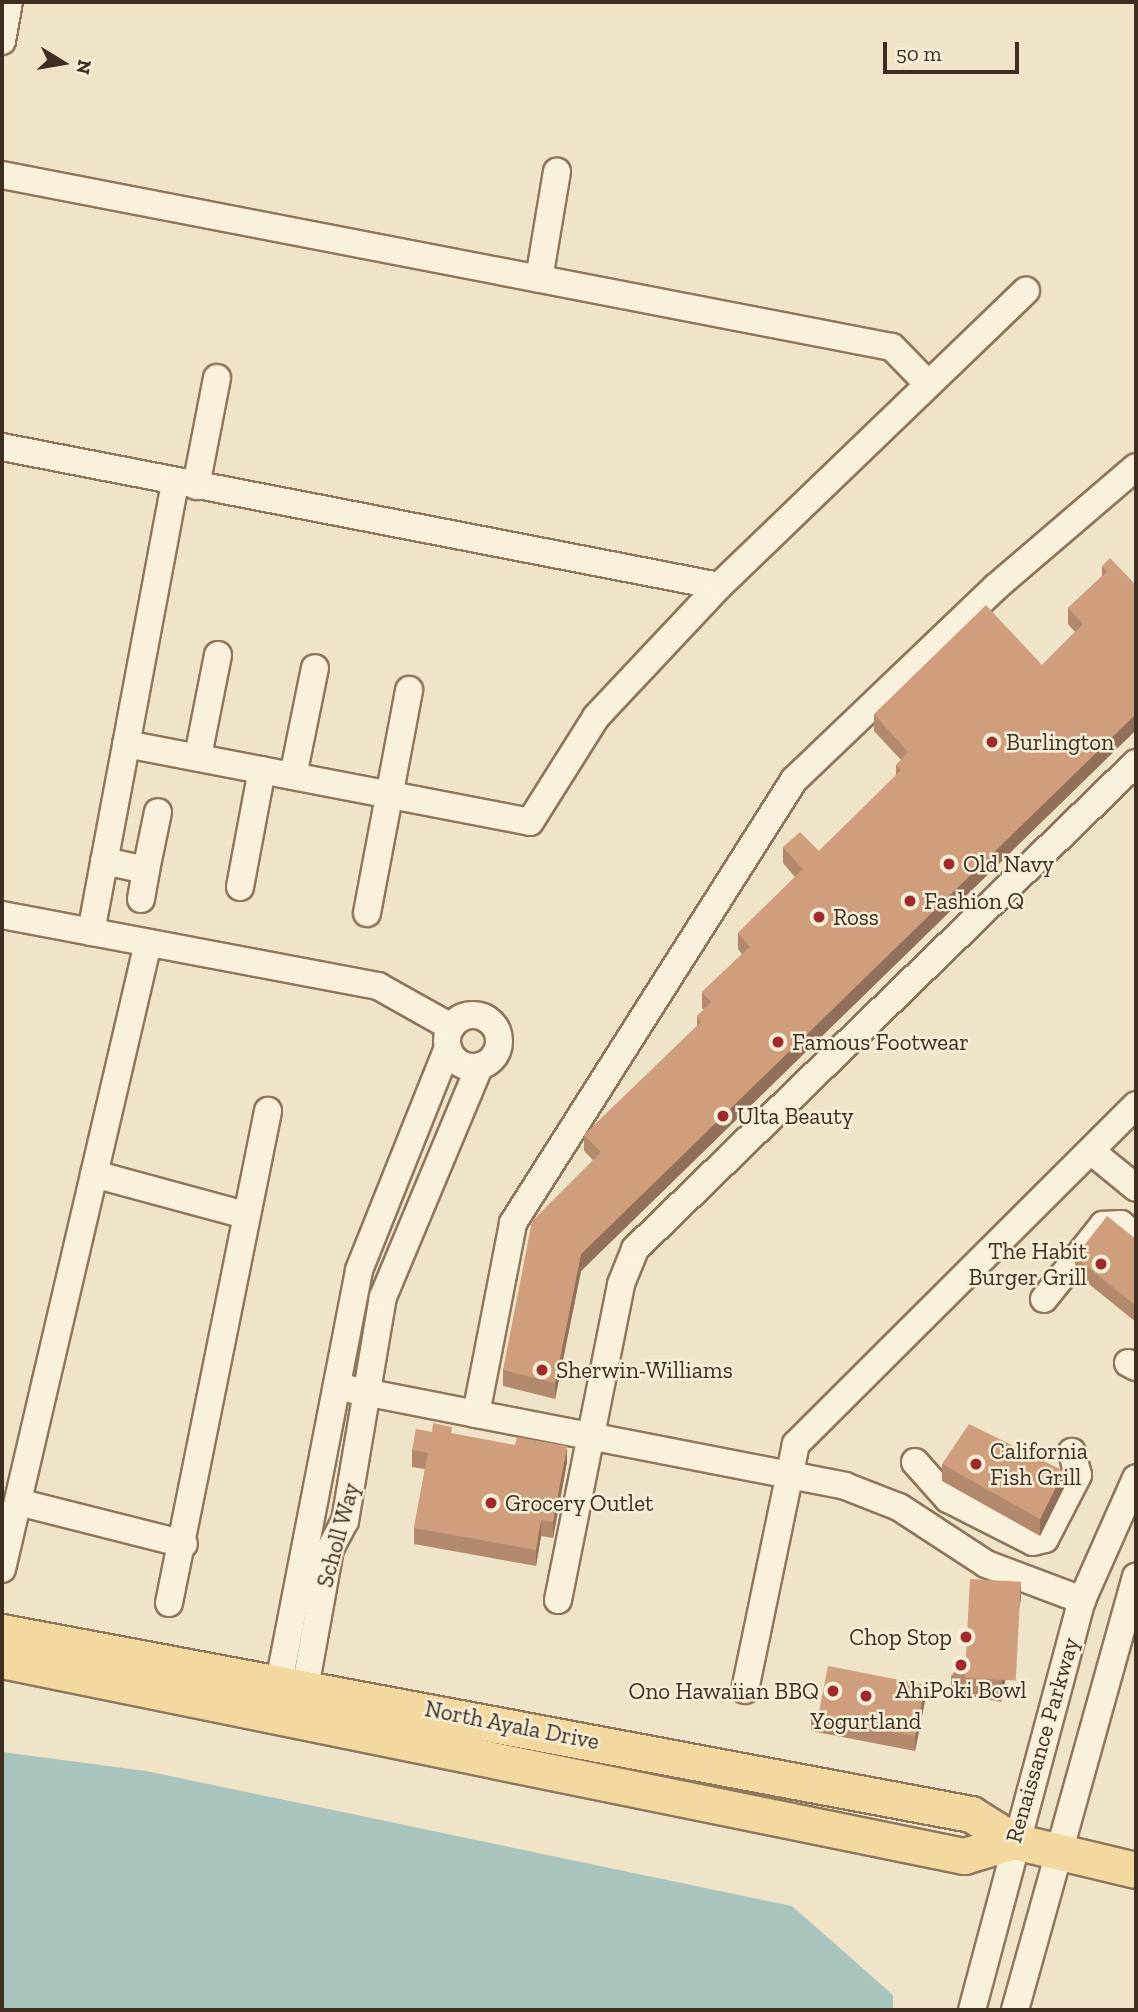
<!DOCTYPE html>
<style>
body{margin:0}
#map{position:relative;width:1138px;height:2012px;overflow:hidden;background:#f0e4c8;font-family:"Zilla Slab",serif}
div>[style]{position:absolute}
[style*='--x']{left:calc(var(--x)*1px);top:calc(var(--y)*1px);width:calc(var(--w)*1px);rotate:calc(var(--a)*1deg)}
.water>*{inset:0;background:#a9c4bc}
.roads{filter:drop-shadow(2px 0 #8d765c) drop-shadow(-2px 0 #8d765c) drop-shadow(0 2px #8d765c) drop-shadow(0 -2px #8d765c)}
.minor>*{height:26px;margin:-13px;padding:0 13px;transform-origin:13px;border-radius:13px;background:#faf1dc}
.minor>.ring{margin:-13px;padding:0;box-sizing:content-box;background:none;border:26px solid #faf1dc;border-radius:50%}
.major>*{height:35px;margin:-17.5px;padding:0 17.5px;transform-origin:17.5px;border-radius:17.5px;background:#f3d9a0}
.wall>*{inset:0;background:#b2896c}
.shaded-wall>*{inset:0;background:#916f58}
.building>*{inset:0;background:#cf9f7d;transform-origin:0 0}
.dots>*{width:19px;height:19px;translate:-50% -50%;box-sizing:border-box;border:4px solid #f7eed8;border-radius:50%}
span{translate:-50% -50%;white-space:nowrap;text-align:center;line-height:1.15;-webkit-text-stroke:5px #f7eed8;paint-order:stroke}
.poi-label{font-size:23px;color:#3d2e20}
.left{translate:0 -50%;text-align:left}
.right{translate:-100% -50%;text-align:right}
.street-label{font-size:23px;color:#3d2e20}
.frame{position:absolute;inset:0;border:4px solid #3d2e20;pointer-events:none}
.north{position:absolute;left:28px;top:28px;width:70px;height:70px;-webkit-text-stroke:5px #f7eed8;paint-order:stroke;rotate:101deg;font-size:19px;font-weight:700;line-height:28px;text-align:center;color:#3d2e20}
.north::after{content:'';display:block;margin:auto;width:24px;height:32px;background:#3d2e20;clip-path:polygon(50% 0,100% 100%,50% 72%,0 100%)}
.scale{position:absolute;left:883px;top:42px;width:136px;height:32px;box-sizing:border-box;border:4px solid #3d2e20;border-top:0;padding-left:9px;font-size:21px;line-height:24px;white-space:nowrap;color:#3d2e20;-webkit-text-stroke:5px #f7eed8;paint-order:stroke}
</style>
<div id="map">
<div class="water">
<i style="clip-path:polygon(2px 1752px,146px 1771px,792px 1906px,893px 1995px,893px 2010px,2px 2010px)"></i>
</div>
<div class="roads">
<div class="minor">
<i style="--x:2;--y:41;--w:40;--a:-80"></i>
<i style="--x:2;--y:175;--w:906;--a:10.94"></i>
<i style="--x:892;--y:347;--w:50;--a:45.8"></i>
<i style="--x:539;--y:279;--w:109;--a:-80.5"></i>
<i style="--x:2;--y:447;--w:730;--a:10.97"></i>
<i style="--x:196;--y:486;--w:110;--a:-79"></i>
<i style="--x:126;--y:744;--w:411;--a:10.9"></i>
<i style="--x:530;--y:822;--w:124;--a:-57.8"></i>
<i style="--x:596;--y:717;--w:180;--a:-46.8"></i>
<i style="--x:719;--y:586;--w:426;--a:-43.9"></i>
<i style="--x:198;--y:756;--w:103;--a:-78.8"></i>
<i style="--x:293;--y:776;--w:110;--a:-78.5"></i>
<i style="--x:104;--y:861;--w:43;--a:12.1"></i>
<i style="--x:146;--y:870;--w:59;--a:-78.3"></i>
<i style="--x:240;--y:887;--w:119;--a:-79.4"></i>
<i style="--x:141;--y:899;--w:29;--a:-80"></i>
<i style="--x:367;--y:913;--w:227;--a:-79.3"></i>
<i style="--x:2;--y:915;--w:383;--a:10.7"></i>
<i style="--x:378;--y:986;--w:84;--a:29.3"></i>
<i style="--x:91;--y:932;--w:458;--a:-79.4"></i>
<i class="ring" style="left:447px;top:1015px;width:26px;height:26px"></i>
<i style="--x:1091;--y:1151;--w:58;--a:39.4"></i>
<i style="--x:94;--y:1174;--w:156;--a:15.2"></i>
<i style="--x:1044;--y:1299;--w:95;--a:-51.4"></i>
<i style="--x:1103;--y:1225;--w:18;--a:-3"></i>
<i style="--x:1121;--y:1224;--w:20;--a:41"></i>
<i style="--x:1128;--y:1363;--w:9;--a:27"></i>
<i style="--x:339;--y:1387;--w:140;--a:11.1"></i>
<i style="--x:476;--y:1414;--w:195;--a:-79"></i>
<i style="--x:513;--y:1223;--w:525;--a:-57.61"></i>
<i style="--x:794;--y:780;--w:279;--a:-43.7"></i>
<i style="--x:996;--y:587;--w:184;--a:-40.6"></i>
<i style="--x:476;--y:1414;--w:376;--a:11"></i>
<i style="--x:845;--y:1486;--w:58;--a:21.3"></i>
<i style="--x:899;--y:1507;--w:104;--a:33.2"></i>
<i style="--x:986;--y:1564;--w:103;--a:20.6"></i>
<i style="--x:915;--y:1462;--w:50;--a:48.3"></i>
<i style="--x:948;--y:1499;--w:95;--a:26.8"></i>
<i style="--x:1033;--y:1542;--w:12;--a:-14"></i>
<i style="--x:1045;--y:1539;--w:72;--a:-62.7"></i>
<i style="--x:1078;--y:1475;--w:24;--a:-105"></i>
<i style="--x:18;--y:1502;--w:171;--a:14.2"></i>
<i style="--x:2;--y:1569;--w:643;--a:-76.87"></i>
<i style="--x:558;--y:1600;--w:322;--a:-78.7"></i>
<i style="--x:621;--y:1284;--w:38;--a:-68"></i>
<i style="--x:635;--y:1249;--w:698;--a:-44.13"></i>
<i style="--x:169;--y:1603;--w:502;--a:-78.62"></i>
<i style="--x:745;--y:1690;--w:251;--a:-78.3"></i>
<i style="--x:796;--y:1444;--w:480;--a:-44.9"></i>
<i style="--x:275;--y:1703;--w:441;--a:-79"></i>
<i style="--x:359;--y:1270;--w:239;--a:-68.2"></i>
<i style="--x:302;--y:1705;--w:158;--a:-79.8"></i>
<i style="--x:330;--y:1549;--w:32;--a:-62"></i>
<i style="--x:345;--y:1521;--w:227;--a:-80.4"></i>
<i style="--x:383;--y:1297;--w:249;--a:-67.3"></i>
<i style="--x:972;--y:2010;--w:424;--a:-75"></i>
<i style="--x:1082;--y:1600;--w:133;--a:-66.1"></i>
<i style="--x:1015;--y:2010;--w:450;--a:-74.4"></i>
</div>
<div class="major">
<i style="--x:2;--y:1632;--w:986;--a:10.64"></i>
<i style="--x:971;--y:1814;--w:51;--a:32.1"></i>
<i style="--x:1014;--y:1841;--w:125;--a:13.4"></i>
<i style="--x:2;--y:1660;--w:982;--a:11.52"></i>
<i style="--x:964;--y:1856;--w:52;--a:-16.7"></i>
</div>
</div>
<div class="wall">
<i style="clip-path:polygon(1102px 566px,1136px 585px,1136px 730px,581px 1271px,555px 1399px,503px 1386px,503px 1370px,593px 1160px,584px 1151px,584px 1135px,697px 1026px,697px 1016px,704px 1010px,702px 1008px,702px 992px,742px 954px,738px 949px,738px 933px,795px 877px,783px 863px,783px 847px,819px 851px,896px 776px,896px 765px,901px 760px,874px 731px,874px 714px,1042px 665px,1075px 632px,1068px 624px,1068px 608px,1102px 576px)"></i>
<i style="clip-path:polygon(1136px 1239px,1136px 1322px,1075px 1273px,1075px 1257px)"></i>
<i style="clip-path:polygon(432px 1432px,452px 1434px,567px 1462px,553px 1538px,541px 1536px,536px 1566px,414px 1544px,414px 1528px,425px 1469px,412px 1467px,412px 1450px)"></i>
<i style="clip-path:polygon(942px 1464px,1064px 1488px,1040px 1536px,942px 1481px)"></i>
<i style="clip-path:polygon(1021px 1598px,1001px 1702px,951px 1692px,951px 1676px)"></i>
<i style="clip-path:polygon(925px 1701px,915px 1751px,811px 1731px,811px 1715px)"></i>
</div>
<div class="shaded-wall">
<i style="clip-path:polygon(1136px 714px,1136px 730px,581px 1271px,555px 1399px,555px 1383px,581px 1254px)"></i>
<i style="clip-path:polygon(567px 1446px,567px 1462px,553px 1538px,553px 1522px)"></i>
<i style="clip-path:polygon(1064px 1471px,1064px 1488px,1040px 1536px,1040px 1519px)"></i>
<i style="clip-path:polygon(541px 1520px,541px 1536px,536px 1566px,536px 1550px)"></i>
<i style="clip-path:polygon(1021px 1582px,1021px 1598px,1001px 1702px,1001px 1686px)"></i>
<i style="clip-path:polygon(925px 1685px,925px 1701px,915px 1751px,915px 1734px)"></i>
</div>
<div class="building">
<i style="clip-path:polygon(1110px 558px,1136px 585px,1136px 714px,581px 1254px,555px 1383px,503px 1370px,532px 1221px,601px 1152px,584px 1135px,701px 1022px,697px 1016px,711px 1002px,702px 992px,750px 947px,738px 933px,803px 869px,783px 847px,800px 832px,819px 851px,901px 770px,896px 765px,908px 752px,874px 714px,986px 605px,1042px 665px,1083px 624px,1068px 608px,1107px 572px,1102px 566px)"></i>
<i style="clip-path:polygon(1107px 1216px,1136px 1239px,1136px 1306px,1075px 1257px)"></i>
<i style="clip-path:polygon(433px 1423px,452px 1427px,451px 1433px,515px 1445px,517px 1437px,567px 1446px,553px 1522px,541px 1520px,536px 1550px,414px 1528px,428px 1453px,412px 1450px,416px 1429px,432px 1432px)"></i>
<i style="clip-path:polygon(969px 1424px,1064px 1471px,1040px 1519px,942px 1464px)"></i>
<i style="left:970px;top:1579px;width:51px;height:99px;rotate:3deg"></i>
<i style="left:828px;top:1666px;width:99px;height:52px;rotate:11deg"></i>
</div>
<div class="dots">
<i style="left:992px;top:742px;background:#9e2a2b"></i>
<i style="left:949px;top:864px;background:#9e2a2b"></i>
<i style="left:910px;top:901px;background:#9e2a2b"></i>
<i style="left:819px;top:917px;background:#9e2a2b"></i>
<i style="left:778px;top:1042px;background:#9e2a2b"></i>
<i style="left:723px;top:1116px;background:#9e2a2b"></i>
<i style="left:1101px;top:1264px;background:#9e2a2b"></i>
<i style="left:542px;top:1370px;background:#9e2a2b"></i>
<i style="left:976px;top:1464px;background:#9e2a2b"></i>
<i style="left:491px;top:1503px;background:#9e2a2b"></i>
<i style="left:966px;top:1637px;background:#9e2a2b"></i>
<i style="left:961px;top:1665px;background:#9e2a2b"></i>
<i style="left:833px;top:1691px;background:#9e2a2b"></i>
<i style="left:866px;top:1696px;background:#9e2a2b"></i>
</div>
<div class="poi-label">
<span class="left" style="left:1006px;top:742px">Burlington</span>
<span class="left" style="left:963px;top:864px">Old Navy</span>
<span class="left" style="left:924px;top:901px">Fashion Q</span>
<span class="left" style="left:833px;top:917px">Ross</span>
<span class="left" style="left:792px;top:1042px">Famous Footwear</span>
<span class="left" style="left:737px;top:1116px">Ulta Beauty</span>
<span class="right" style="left:1087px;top:1264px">The Habit<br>Burger Grill</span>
<span class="left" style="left:556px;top:1370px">Sherwin-Williams</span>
<span class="left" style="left:990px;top:1464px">California<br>Fish Grill</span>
<span class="left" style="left:505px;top:1503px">Grocery Outlet</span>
<span class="right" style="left:952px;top:1637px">Chop Stop</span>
<span style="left:961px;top:1690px">AhiPoki Bowl</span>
<span class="right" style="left:819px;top:1691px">Ono Hawaiian BBQ</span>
<span style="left:866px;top:1721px">Yogurtland</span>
</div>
<div class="street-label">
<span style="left:338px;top:1535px;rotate:-75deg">Scholl Way</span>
<span style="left:512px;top:1725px;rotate:11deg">North Ayala Drive</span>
<span style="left:1042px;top:1740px;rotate:-74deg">Renaissance Parkway</span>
</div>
<div class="frame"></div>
<div class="north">N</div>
<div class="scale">50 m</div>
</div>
